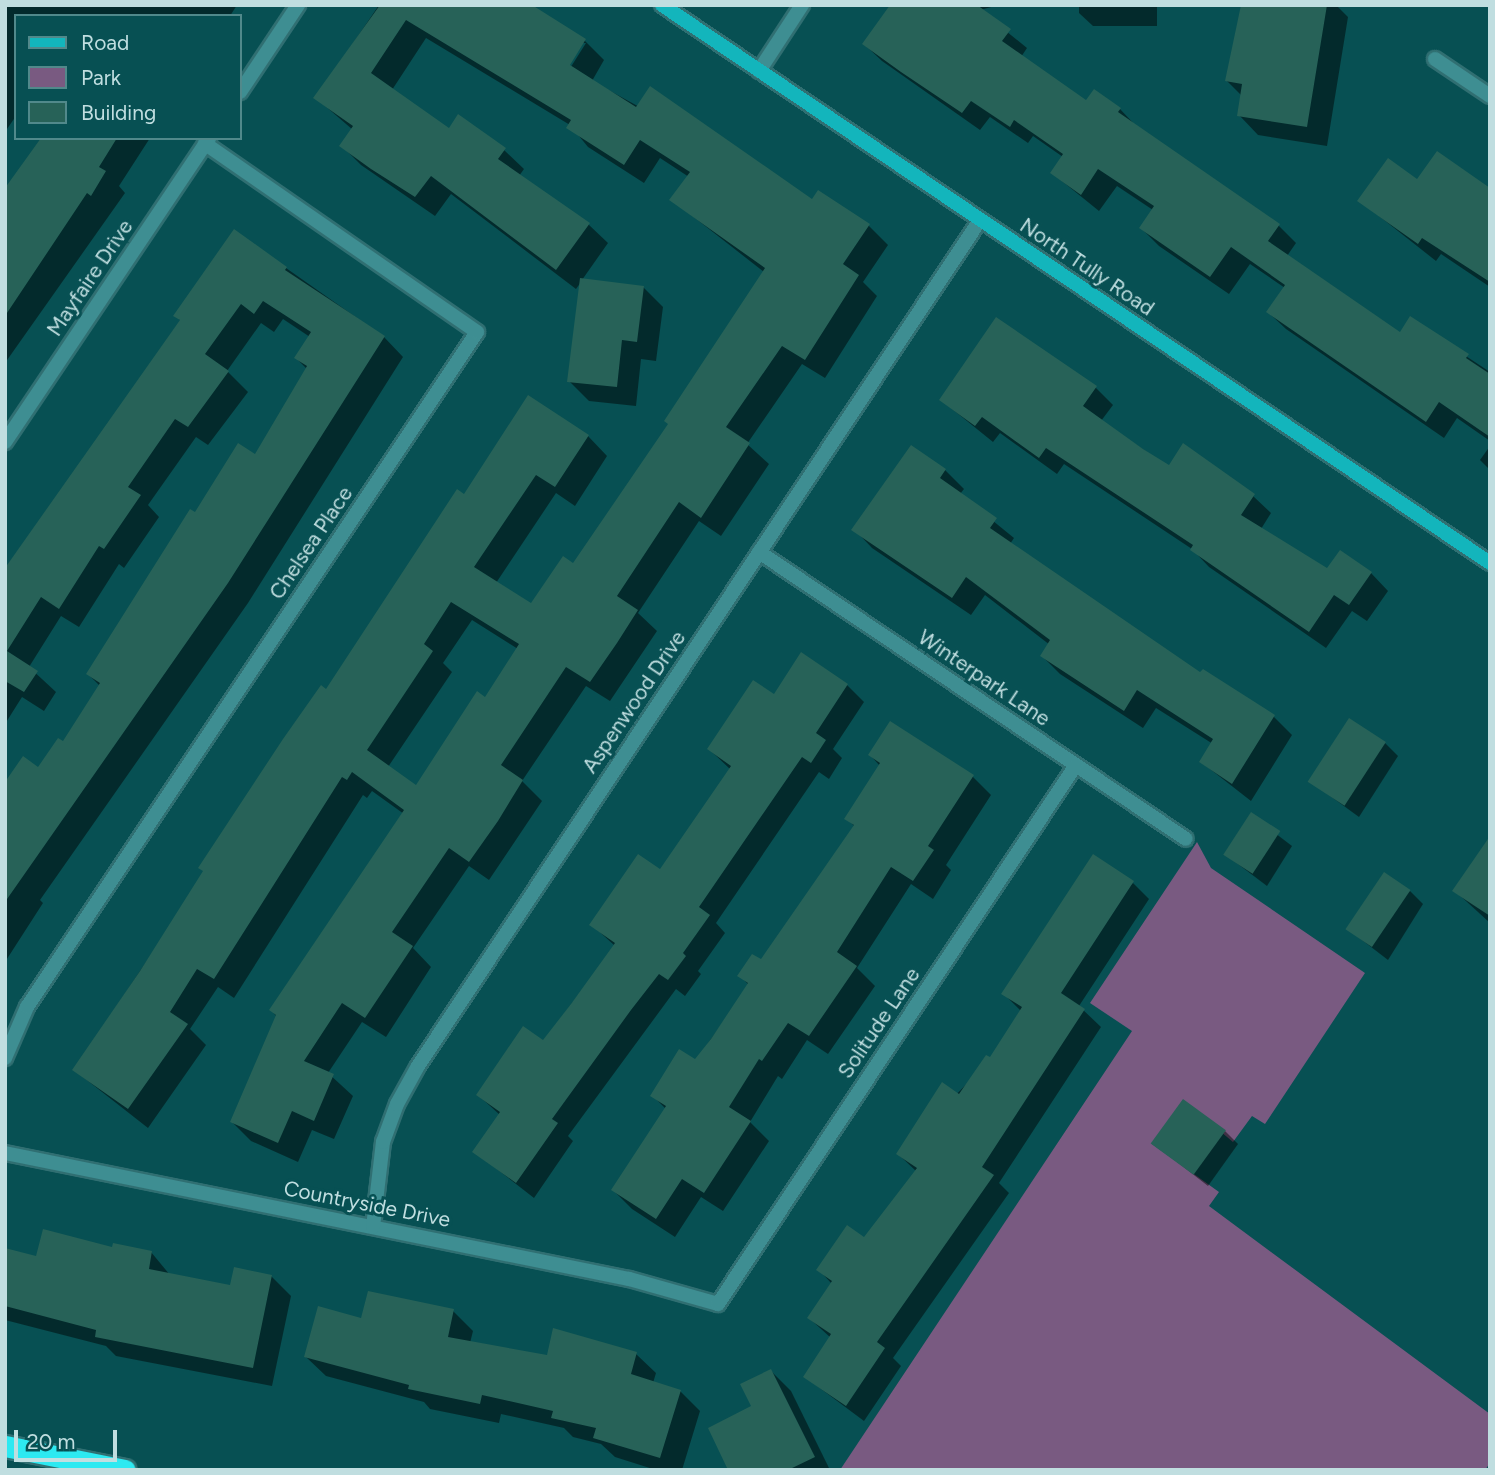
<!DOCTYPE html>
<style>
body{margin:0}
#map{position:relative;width:1495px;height:1475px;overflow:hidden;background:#075053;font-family:Figtree,sans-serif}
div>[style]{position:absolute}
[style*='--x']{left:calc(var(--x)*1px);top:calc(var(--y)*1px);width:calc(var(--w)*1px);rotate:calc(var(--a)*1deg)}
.green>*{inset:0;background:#795a81}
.shadow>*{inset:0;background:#0007}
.building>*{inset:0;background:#276258;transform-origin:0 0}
.roads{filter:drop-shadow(2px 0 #306f72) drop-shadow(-2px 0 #306f72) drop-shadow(0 2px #306f72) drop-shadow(0 -2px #306f72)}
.street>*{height:14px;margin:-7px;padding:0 7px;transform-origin:7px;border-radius:7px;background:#3e8e92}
.secondary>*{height:14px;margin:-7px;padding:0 7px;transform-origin:7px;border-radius:7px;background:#13b5bc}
.highway>*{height:21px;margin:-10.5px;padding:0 10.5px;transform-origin:10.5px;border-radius:10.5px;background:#2de9f1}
span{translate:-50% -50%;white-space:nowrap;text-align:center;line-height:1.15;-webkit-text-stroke:6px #075053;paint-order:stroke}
.street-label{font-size:21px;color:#c0dee0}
.frame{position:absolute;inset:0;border:7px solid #c0dee0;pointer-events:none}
.legend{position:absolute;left:14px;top:14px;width:228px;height:126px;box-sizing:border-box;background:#075053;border:2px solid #51898b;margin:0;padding:9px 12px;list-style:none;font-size:21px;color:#c0dee0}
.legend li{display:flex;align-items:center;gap:14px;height:35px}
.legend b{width:35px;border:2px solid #51898b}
.scale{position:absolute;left:14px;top:1430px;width:103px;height:32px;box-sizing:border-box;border:4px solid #c0dee0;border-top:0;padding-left:9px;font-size:21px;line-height:24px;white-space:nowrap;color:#c0dee0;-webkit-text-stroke:5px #075053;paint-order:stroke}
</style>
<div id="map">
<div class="green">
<i style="clip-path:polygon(1197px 842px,1211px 868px,1365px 973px,1265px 1124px,1252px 1116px,1233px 1142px,1183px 1100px,1152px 1144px,1219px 1192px,1209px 1206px,1490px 1414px,1490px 1463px,1485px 1470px,840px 1470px,1132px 1031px,1090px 1003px)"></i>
</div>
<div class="shadow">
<i style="clip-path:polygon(5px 5px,237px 5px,230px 16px,16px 16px,16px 116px,7px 129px)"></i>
<i style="clip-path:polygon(evenodd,379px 5px,530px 5px,585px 41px,604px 60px,592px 81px,813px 202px,868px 225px,888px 245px,863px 282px,877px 296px,825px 378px,802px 364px,747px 444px,769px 464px,721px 536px,699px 521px,638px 613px,657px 631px,610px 701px,586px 686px,522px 781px,542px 801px,489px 880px,469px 866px,413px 948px,431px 967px,386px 1037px,362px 1022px,328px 1073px,353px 1096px,334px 1139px,312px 1130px,298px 1162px,251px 1141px,232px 1122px,277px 1017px,271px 1010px,404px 814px,372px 791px,367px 798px,363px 795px,234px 998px,218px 987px,190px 1029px,206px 1045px,148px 1128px,74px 1070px,327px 691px,464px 496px,588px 436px,607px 456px,575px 506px,556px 493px,496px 583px,532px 605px,574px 565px,670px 424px,764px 272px,672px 200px,689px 177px,660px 158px,644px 183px,588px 147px,570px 125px,426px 38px,392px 90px,449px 130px,504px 150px,524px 169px,519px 176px,588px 224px,608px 243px,582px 280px,643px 287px,663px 307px,656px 361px,641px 359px,636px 406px,589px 401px,569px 381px,581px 282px,576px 289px,451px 194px,435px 216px,361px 165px,342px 146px,353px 130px,316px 98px,379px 5px,582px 43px,586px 43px,567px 73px,564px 71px,582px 43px,379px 5px,472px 620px,518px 649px,486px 699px,416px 787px,388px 767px,452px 672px,443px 663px,472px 620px)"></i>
<i style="clip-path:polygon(892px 5px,999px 5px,980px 10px,1027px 48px,1021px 57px,1087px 102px,1120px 109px,1137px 127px,1279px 226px,1296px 243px,1287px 256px,1401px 334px,1410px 319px,1490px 372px,1490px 441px,1457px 418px,1444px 438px,1286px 329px,1268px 312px,1285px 288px,1250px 264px,1229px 294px,1159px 246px,1141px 228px,1153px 210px,1117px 186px,1099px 211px,1052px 173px,1063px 157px,1033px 136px,1028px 143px,990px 117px,980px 130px,882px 61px,864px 44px)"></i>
<i style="clip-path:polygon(1079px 5px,1157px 5px,1157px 26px,1093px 26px,1079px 13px)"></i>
<i style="clip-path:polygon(1242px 5px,1336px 5px,1348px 17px,1327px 146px,1258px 135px,1239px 115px,1242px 96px,1226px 80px)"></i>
<i style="clip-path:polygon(44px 138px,150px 138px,119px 186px,125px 193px,5px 363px,5px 195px)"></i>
<i style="clip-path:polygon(1417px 181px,1490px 190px,1490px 287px,1441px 254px,1436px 261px,1360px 201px)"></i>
<i style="clip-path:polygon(286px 268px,384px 337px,403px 357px,248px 603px,40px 900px,43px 903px,5px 962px,5px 785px,38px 769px,63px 744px,100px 686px,88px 674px,195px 515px,255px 456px,307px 369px,296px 358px,310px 337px,283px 319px,274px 332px,261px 323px,227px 371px,248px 392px,208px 445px,196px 437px,148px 505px,159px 517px,124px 568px,119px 564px,79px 627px,61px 616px,29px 667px,56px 692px,44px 711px,22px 697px,5px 724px,5px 569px,181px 321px,175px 315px)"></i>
<i style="clip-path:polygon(1096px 388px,1113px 405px,1101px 421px,1169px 467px,1253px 496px,1271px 513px,1261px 529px,1328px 570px,1341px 552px,1371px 573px,1388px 591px,1367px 621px,1352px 611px,1326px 648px,1209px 567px,1192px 549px,1064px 464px,1057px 474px,1000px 433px,993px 442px,941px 400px)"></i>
<i style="clip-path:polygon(1490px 446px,1490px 470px,1480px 460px)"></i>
<i style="clip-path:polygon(945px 470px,964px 489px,960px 494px,1014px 538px,1010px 544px,1201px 675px,1274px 717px,1292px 735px,1251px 801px,1201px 762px,1213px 744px,1156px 708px,1143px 728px,1060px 674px,1042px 656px,1050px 645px,985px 595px,971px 615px,872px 548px,854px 529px)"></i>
<i style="clip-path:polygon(847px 685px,864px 702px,833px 749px,842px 758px,829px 779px,819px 772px,716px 923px,725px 933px,698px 971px,701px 974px,685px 996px,676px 989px,568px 1136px,573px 1141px,534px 1198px,474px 1151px,500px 1115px,478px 1095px,543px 1042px,615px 946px,591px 924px,661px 872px,731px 770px,709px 749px,774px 696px)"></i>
<i style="clip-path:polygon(1385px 743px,1398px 756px,1359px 817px,1311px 782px)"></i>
<i style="clip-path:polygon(870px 755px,973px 777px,991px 795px,946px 865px,951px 870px,933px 899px,911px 884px,857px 968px,875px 986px,828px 1054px,807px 1040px,782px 1079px,778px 1076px,750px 1122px,769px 1141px,723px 1211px,701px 1197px,675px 1237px,632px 1209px,613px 1190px,666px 1109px,652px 1095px,695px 1062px,749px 985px,740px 976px,761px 962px,855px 827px,847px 818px,880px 766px)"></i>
<i style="clip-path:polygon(1251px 815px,1292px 846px,1267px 886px,1226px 855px)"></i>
<i style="clip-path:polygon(1490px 839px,1490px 923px,1455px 891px)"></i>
<i style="clip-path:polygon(1133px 883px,1149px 899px,1079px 1006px,1101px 1027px,999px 1183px,1009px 1193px,893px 1358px,901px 1366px,864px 1421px,805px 1377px,831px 1338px,809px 1318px,832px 1284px,819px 1270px,865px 1239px,917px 1172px,898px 1154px,990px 1060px,1021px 1011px,1003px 993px)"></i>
<i style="clip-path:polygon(1410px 891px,1423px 904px,1388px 960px,1349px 930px)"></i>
<i style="clip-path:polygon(1225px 1131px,1238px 1144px,1208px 1186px,1154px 1144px)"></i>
<i style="clip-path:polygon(114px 1249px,151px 1252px,170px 1275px,231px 1287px,271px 1276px,291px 1296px,272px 1386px,116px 1356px,106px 1346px,5px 1320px,5px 1250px,37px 1258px)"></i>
<i style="clip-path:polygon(453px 1311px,473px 1331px,470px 1343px,548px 1357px,636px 1354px,656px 1373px,653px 1383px,680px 1391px,700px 1411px,682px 1470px,656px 1470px,615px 1457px,601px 1444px,573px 1437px,564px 1428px,501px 1414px,499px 1423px,430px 1409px,424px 1402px,326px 1376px,306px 1357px,362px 1320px)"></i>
<i style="clip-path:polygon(771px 1371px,791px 1391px,830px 1470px,730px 1470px)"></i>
</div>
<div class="building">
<i style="clip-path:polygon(evenodd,380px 5px,532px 5px,586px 39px,570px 65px,636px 107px,650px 86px,812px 199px,818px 190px,870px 224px,843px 264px,859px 275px,805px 360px,782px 346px,726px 427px,750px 443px,701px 518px,679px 502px,617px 596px,638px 610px,617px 643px,590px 682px,566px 667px,501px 765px,523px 780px,498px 821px,469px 862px,449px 848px,392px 932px,413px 946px,365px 1018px,342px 1003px,304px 1061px,334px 1074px,314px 1121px,292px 1111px,278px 1143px,230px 1122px,276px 1015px,269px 1010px,404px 810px,352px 772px,347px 780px,342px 777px,214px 979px,197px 969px,170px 1012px,188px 1024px,128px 1109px,72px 1070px,140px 971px,203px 871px,198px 868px,283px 739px,321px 685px,326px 689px,457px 489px,464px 494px,528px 395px,589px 435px,555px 487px,536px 475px,474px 567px,531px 603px,563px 556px,573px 563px,668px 424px,664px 421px,765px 268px,669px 200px,690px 172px,640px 140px,624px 165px,566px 128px,571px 120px,406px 20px,371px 73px,449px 128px,458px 114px,506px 148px,498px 159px,590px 223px,556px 270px,431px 176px,415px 197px,371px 169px,339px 146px,353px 126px,313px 98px,380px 5px,451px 602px,519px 644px,485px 697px,477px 691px,416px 785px,367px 750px,433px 651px,424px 644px,451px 602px)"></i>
<i style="clip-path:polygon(890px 5px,977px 5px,1011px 29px,1002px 41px,1086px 100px,1094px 89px,1121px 108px,1118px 112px,1280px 224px,1268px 241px,1400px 332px,1410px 316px,1469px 354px,1466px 358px,1490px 374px,1490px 437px,1439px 402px,1426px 422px,1266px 312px,1285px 285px,1231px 247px,1210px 277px,1139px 228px,1154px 206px,1098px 169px,1081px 195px,1050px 173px,1063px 154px,1014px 120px,1010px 127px,971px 101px,962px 113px,901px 72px,862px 44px)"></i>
<i style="clip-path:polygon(1241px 5px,1327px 5px,1307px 127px,1237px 116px,1242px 84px,1225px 81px)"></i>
<i style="clip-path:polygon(41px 138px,117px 138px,99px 167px,106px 171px,91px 196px,87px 193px,5px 316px,5px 188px)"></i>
<i style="clip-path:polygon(1437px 151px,1490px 188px,1490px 282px,1422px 238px,1418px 244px,1357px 201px,1388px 158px,1417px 179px)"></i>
<i style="clip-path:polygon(234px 229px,287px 267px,285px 270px,385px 336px,228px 583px,5px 902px,5px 782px,23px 756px,38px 767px,58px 738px,63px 741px,100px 683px,86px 674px,190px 509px,195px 512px,238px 443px,255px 454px,307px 366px,294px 358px,311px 332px,263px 301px,254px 314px,241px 304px,205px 354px,229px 371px,188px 427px,175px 419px,128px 487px,141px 495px,104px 549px,99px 546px,59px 609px,41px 597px,7px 651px,38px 671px,24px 692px,5px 681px,5px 568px,180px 320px,173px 316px)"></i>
<i style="clip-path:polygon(580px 278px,644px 286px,637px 342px,622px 340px,617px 387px,567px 382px)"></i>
<i style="clip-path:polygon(996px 317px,1097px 386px,1083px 406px,1143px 449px,1169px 465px,1183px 443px,1255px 494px,1241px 515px,1327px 568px,1340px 550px,1372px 572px,1349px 605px,1334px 595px,1309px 632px,1190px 550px,1193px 545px,1046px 448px,1039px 458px,982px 417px,975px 426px,939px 400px)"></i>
<i style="clip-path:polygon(911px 445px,946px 469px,940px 478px,997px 518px,990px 528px,1200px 672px,1203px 669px,1275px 715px,1232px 784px,1199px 762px,1213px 739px,1137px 690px,1124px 711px,1040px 656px,1050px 640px,966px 577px,952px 598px,851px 530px)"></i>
<i style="clip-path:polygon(801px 652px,848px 684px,816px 733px,826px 740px,811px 763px,802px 757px,699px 907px,710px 915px,683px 953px,686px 956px,668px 980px,659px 974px,631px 1010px,552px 1119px,558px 1123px,516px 1183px,472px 1152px,500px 1112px,476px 1095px,523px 1026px,543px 1040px,571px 1004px,615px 943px,589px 925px,638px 854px,660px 869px,731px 766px,707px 749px,753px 680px,774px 694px)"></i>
<i style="left:1349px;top:718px;width:44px;height:76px;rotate:33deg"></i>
<i style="clip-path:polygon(890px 721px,974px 775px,928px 846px,934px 850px,913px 881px,891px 867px,837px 952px,857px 966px,809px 1036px,788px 1023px,762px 1061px,759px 1059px,729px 1107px,751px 1121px,704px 1193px,682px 1179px,656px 1219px,611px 1190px,666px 1106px,650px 1096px,679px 1049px,695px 1059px,711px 1039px,748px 983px,737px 976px,752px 954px,761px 959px,854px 825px,844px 819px,880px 763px,868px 755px)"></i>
<i style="left:1251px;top:812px;width:35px;height:51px;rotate:33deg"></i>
<i style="clip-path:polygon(1490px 836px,1490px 916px,1452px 891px)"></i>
<i style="clip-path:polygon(1093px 854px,1134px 881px,1061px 993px,1085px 1009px,982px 1167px,994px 1175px,877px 1342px,885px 1348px,846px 1406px,803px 1377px,831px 1334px,807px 1318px,832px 1281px,816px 1270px,847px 1225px,864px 1237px,917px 1168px,896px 1154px,942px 1082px,959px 1094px,986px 1055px,990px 1057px,1022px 1007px,1001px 994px)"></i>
<i style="left:1384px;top:872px;width:32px;height:69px;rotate:34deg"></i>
<i style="left:1183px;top:1099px;width:53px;height:55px;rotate:36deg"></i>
<i style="clip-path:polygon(43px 1229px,112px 1247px,113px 1243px,152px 1251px,149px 1269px,230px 1285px,234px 1267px,272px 1275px,253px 1368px,95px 1337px,96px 1330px,5px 1306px,5px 1248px,36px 1256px)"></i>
<i style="clip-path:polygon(368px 1291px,454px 1309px,448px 1337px,547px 1355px,553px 1328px,637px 1352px,631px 1374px,681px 1390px,660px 1458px,593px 1438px,596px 1428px,551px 1418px,553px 1411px,482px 1395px,480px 1404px,408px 1389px,409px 1385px,304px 1357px,318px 1306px,361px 1318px)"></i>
<i style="clip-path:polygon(771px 1369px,815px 1457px,788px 1470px,728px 1470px,708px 1428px,751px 1406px,740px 1384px)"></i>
</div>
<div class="roads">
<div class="street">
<i style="--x:1435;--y:59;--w:66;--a:33.9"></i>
<i style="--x:759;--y:71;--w:79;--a:-56.9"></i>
<i style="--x:240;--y:92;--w:105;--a:-56.3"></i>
<i style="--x:5;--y:442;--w:366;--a:-56.1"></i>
<i style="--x:759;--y:552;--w:514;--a:33.91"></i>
<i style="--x:5;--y:1058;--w:56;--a:-66.7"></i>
<i style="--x:27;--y:1007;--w:811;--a:-56.31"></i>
<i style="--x:477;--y:332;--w:331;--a:-145.3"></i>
<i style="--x:5;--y:1153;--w:637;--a:11.42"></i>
<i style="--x:629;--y:1279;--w:92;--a:15.7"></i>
<i style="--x:718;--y:1304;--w:647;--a:-56.41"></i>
<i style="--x:373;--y:1227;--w:86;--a:-83.3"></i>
<i style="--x:383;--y:1142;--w:40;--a:-69.8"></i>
<i style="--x:397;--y:1104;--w:43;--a:-61.1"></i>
<i style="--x:418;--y:1066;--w:1016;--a:-56.4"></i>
</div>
<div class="secondary">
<i style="--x:662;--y:5;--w:998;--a:33.98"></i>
</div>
<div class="highway">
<i style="--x:5;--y:1446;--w:122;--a:11.3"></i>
</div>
</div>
<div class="street-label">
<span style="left:1087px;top:267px;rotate:34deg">North Tully Road</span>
<span style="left:90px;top:278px;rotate:-56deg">Mayfaire Drive</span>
<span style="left:311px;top:543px;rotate:-56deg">Chelsea Place</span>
<span style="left:984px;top:678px;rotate:34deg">Winterpark Lane</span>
<span style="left:634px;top:702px;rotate:-56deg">Aspenwood Drive</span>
<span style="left:879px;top:1023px;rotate:-56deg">Solitude Lane</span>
<span style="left:367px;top:1204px;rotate:11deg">Countryside Drive</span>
</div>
<div class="frame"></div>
<ul class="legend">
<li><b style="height:9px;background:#13b5bc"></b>Road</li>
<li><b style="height:19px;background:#795a81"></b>Park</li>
<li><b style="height:19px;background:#276258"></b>Building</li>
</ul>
<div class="scale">20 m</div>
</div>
